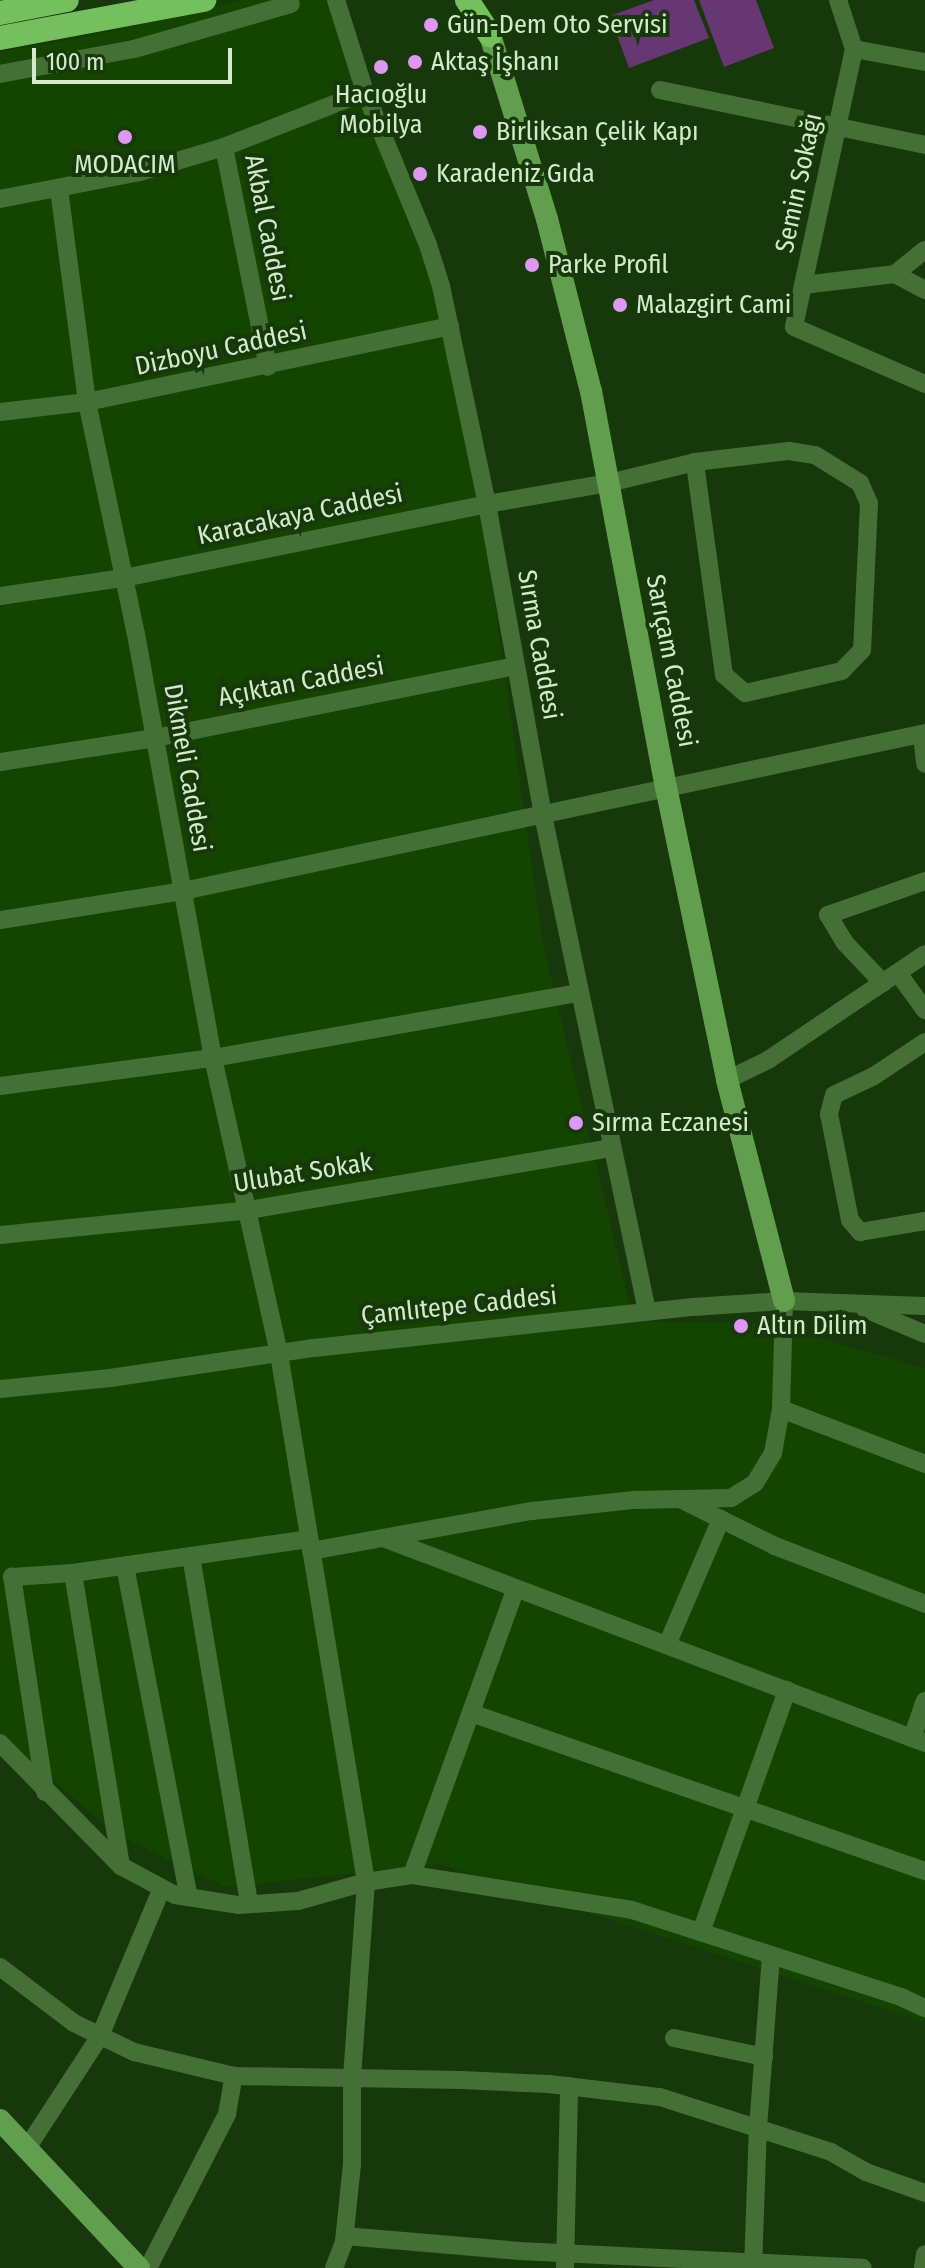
<!DOCTYPE html>
<meta charset="utf-8">
<style>
body{margin:0}
#map{position:relative;width:925px;height:2268px;overflow:hidden;background:#17380b;font-family:"Fira Sans Condensed",sans-serif}
div>[style]{position:absolute}
[style*='--x']{left:calc(var(--x)*1px);top:calc(var(--y)*1px);width:calc(var(--w)*1px);rotate:calc(var(--a)*1deg)}
.built>*{inset:0;background:#134500}
.green>*{inset:0;background:#663773}
.minor>*{height:18px;margin:-9px;padding:0 9px;transform-origin:9px;border-radius:9px;background:#447036}
.major>*{height:22px;margin:-11px;padding:0 11px;transform-origin:11px;border-radius:11px;background:#619f4e}
.highway>*{height:24px;margin:-12px;padding:0 12px;transform-origin:12px;border-radius:12px;background:#75bf5e}
.dots>*{width:22px;height:22px;translate:-50% -50%;box-sizing:border-box;border:4px solid #17380b;border-radius:50%}
span{translate:-50% -50%;white-space:nowrap;text-align:center;line-height:1.15;-webkit-text-stroke:8px #17380b;paint-order:stroke}
.poi-label{font-size:26px;color:#d3ebcb}
.left{translate:0 -50%;text-align:left}
.street-label{font-size:26px;color:#d3ebcb}
.scale{position:absolute;left:32px;top:48px;width:200px;height:36px;box-sizing:border-box;border:4px solid #d3ebcb;border-top:0;padding-left:10px;font-size:24px;line-height:28px;white-space:nowrap;color:#d3ebcb;-webkit-text-stroke:6px #17380b;paint-order:stroke}
</style>
<div id="map">
<div class="built">
<i style="clip-path:polygon(242px 0,345px 0,380px 113px,451px 298px,543px 945px,634px 1322px,765px 1323px,925px 1368px,925px 2022px,439px 1864px,225px 1887px,116px 1834px,0 1736px,0 52px,79px 38px)"></i>
</div>
<div class="green">
<i style="clip-path:polygon(654px 0,694px 0,709px 38px,629px 68px,610px 16px)"></i>
<i style="clip-path:polygon(699px 0,756px 0,774px 48px,724px 67px)"></i>
</div>
<div class="minor">
<i style="--x:336;--y:0;--w:96;--a:72.5"></i>
<i style="--x:365;--y:92;--w:165;--a:67.6"></i>
<i style="--x:428;--y:245;--w:43;--a:72.4"></i>
<i style="--x:441;--y:286;--w:223;--a:78.1"></i>
<i style="--x:487;--y:504;--w:316;--a:79.8"></i>
<i style="--x:543;--y:815;--w:507;--a:78.16"></i>
<i style="--x:838;--y:0;--w:52;--a:71.9"></i>
<i style="--x:854;--y:49;--w:284;--a:102.2"></i>
<i style="--x:794;--y:327;--w:143;--a:23.5"></i>
<i style="--x:854;--y:49;--w:72;--a:10.4"></i>
<i style="--x:0;--y:74;--w:136;--a:-10.6"></i>
<i style="--x:134;--y:49;--w:163;--a:-16"></i>
<i style="--x:660;--y:90;--w:271;--a:11.7"></i>
<i style="--x:224;--y:147;--w:224;--a:78.7"></i>
<i style="--x:59;--y:189;--w:215;--a:82.5"></i>
<i style="--x:87;--y:402;--w:237;--a:78.1"></i>
<i style="--x:136;--y:634;--w:431;--a:79.7"></i>
<i style="--x:213;--y:1058;--w:303;--a:77.4"></i>
<i style="--x:279;--y:1354;--w:535;--a:80.64"></i>
<i style="--x:366;--y:1882;--w:195;--a:94.1"></i>
<i style="--x:352;--y:2076;--w:88;--a:90"></i>
<i style="--x:352;--y:2164;--w:78;--a:95.9"></i>
<i style="--x:344;--y:2242;--w:28;--a:111"></i>
<i style="--x:0;--y:199;--w:143;--a:-10.9"></i>
<i style="--x:140;--y:172;--w:88;--a:-16.6"></i>
<i style="--x:224;--y:147;--w:151;--a:-21.3"></i>
<i style="--x:895;--y:274;--w:38;--a:-39"></i>
<i style="--x:803;--y:285;--w:93;--a:-6.8"></i>
<i style="--x:895;--y:274;--w:34;--a:28"></i>
<i style="--x:0;--y:412;--w:88;--a:-6.6"></i>
<i style="--x:87;--y:402;--w:371;--a:-11.8"></i>
<i style="--x:0;--y:596;--w:125;--a:-8.3"></i>
<i style="--x:124;--y:578;--w:370;--a:-11.5"></i>
<i style="--x:487;--y:504;--w:124;--a:-9.8"></i>
<i style="--x:609;--y:483;--w:89;--a:-13.7"></i>
<i style="--x:695;--y:462;--w:95;--a:-6.7"></i>
<i style="--x:789;--y:451;--w:26;--a:9"></i>
<i style="--x:815;--y:455;--w:53;--a:31.9"></i>
<i style="--x:860;--y:483;--w:22;--a:66"></i>
<i style="--x:869;--y:503;--w:147;--a:92.7"></i>
<i style="--x:862;--y:650;--w:29;--a:134"></i>
<i style="--x:842;--y:671;--w:99;--a:167.2"></i>
<i style="--x:745;--y:693;--w:28;--a:-139"></i>
<i style="--x:724;--y:675;--w:215;--a:-97.8"></i>
<i style="--x:922;--y:734;--w:30;--a:84"></i>
<i style="--x:0;--y:762;--w:157;--a:-8.8"></i>
<i style="--x:155;--y:738;--w:368;--a:-11.3"></i>
<i style="--x:0;--y:920;--w:185;--a:-9"></i>
<i style="--x:183;--y:891;--w:759;--a:-12.02"></i>
<i style="--x:898;--y:973;--w:46;--a:53.9"></i>
<i style="--x:883;--y:983;--w:55;--a:-133.5"></i>
<i style="--x:845;--y:943;--w:33;--a:-121"></i>
<i style="--x:828;--y:915;--w:103;--a:-19.3"></i>
<i style="--x:925;--y:1042;--w:61;--a:146.3"></i>
<i style="--x:874;--y:1076;--w:44;--a:154.6"></i>
<i style="--x:834;--y:1095;--w:20;--a:105"></i>
<i style="--x:829;--y:1114;--w:108;--a:78.8"></i>
<i style="--x:850;--y:1220;--w:16;--a:50"></i>
<i style="--x:860;--y:1232;--w:66;--a:-9.6"></i>
<i style="--x:727;--y:1080;--w:46;--a:-26"></i>
<i style="--x:768;--y:1060;--w:189;--a:-34"></i>
<i style="--x:0;--y:1086;--w:215;--a:-7.5"></i>
<i style="--x:213;--y:1058;--w:372;--a:-10.1"></i>
<i style="--x:0;--y:1235;--w:250;--a:-5.7"></i>
<i style="--x:249;--y:1210;--w:368;--a:-9.7"></i>
<i style="--x:865;--y:1309;--w:65;--a:22.6"></i>
<i style="--x:0;--y:1389;--w:111;--a:-5.7"></i>
<i style="--x:110;--y:1378;--w:206;--a:-8.4"></i>
<i style="--x:314;--y:1348;--w:381;--a:-6.2"></i>
<i style="--x:693;--y:1307;--w:91;--a:-3.8"></i>
<i style="--x:784;--y:1301;--w:141;--a:2"></i>
<i style="--x:781;--y:1409;--w:154;--a:20.9"></i>
<i style="--x:682;--y:1500;--w:104;--a:26.3"></i>
<i style="--x:775;--y:1546;--w:161;--a:21.1"></i>
<i style="--x:386;--y:1539;--w:576;--a:20.73"></i>
<i style="--x:311;--y:1551;--w:225;--a:-10.3"></i>
<i style="--x:532;--y:1511;--w:103;--a:-6.2"></i>
<i style="--x:634;--y:1500;--w:97;--a:-1.2"></i>
<i style="--x:731;--y:1498;--w:28;--a:-32"></i>
<i style="--x:755;--y:1483;--w:35;--a:-59"></i>
<i style="--x:773;--y:1453;--w:45;--a:-79.7"></i>
<i style="--x:781;--y:1409;--w:108;--a:-88.4"></i>
<i style="--x:191;--y:1556;--w:353;--a:80.5"></i>
<i style="--x:125;--y:1566;--w:337;--a:79.1"></i>
<i style="--x:73;--y:1573;--w:238;--a:-8.2"></i>
<i style="--x:667;--y:1645;--w:137;--a:-66.8"></i>
<i style="--x:471;--y:1713;--w:481;--a:19.2"></i>
<i style="--x:912;--y:1738;--w:39;--a:-71"></i>
<i style="--x:0;--y:1743;--w:173;--a:45.5"></i>
<i style="--x:121;--y:1866;--w:61;--a:28.2"></i>
<i style="--x:175;--y:1895;--w:65;--a:8.9"></i>
<i style="--x:239;--y:1905;--w:59;--a:-3.9"></i>
<i style="--x:298;--y:1901;--w:71;--a:-15.6"></i>
<i style="--x:366;--y:1882;--w:47;--a:-8.7"></i>
<i style="--x:412;--y:1875;--w:47;--a:8.7"></i>
<i style="--x:458;--y:1882;--w:176;--a:9.1"></i>
<i style="--x:632;--y:1910;--w:283;--a:17.9"></i>
<i style="--x:901;--y:1997;--w:26;--a:25"></i>
<i style="--x:45;--y:1792;--w:218;--a:-98.7"></i>
<i style="--x:12;--y:1577;--w:61;--a:-3.8"></i>
<i style="--x:73;--y:1573;--w:297;--a:80.7"></i>
<i style="--x:412;--y:1875;--w:305;--a:-70.1"></i>
<i style="--x:701;--y:1932;--w:257;--a:-70.4"></i>
<i style="--x:0;--y:1967;--w:93;--a:37.1"></i>
<i style="--x:74;--y:2023;--w:67;--a:25.8"></i>
<i style="--x:134;--y:2052;--w:103;--a:13.5"></i>
<i style="--x:234;--y:2076;--w:227;--a:1"></i>
<i style="--x:461;--y:2080;--w:88;--a:2.6"></i>
<i style="--x:549;--y:2084;--w:112;--a:6.7"></i>
<i style="--x:660;--y:2097;--w:180;--a:17.8"></i>
<i style="--x:831;--y:2152;--w:40;--a:29.7"></i>
<i style="--x:866;--y:2172;--w:63;--a:19.6"></i>
<i style="--x:674;--y:2038;--w:92;--a:11.9"></i>
<i style="--x:27;--y:2148;--w:134;--a:-56.9"></i>
<i style="--x:100;--y:2036;--w:160;--a:-67.3"></i>
<i style="--x:345;--y:2236;--w:175;--a:4.9"></i>
<i style="--x:519;--y:2251;--w:344;--a:2.8"></i>
<i style="--x:148;--y:2268;--w:173;--a:-62.8"></i>
<i style="--x:227;--y:2114;--w:39;--a:-80"></i>
<i style="--x:565;--y:2268;--w:182;--a:-88.7"></i>
<i style="--x:753;--y:2268;--w:140;--a:-88"></i>
<i style="--x:758;--y:2128;--w:173;--a:-85.7"></i>
<i style="--x:923;--y:2268;--w:14;--a:-82"></i>
</div>
<div class="major">
<i style="--x:490;--y:35;--w:193;--a:72.8"></i>
<i style="--x:547;--y:219;--w:178;--a:75.7"></i>
<i style="--x:591;--y:391;--w:403;--a:79.3"></i>
<i style="--x:666;--y:787;--w:299;--a:78.2"></i>
<i style="--x:727;--y:1080;--w:228;--a:75.5"></i>
<i style="--x:0;--y:2120;--w:203;--a:46.8"></i>
</div>
<div class="highway">
<i style="--x:467;--y:0;--w:42;--a:56.7"></i>
<i style="--x:0;--y:13;--w:68;--a:-11"></i>
<i style="--x:0;--y:38;--w:208;--a:-10.6"></i>
</div>
<div class="dots">
<i style="left:431px;top:25px;background:#de98f2"></i>
<i style="left:415px;top:62px;background:#de98f2"></i>
<i style="left:381px;top:67px;background:#de98f2"></i>
<i style="left:480px;top:132px;background:#de98f2"></i>
<i style="left:125px;top:137px;background:#de98f2"></i>
<i style="left:420px;top:174px;background:#de98f2"></i>
<i style="left:532px;top:265px;background:#de98f2"></i>
<i style="left:620px;top:305px;background:#de98f2"></i>
<i style="left:576px;top:1123px;background:#de98f2"></i>
<i style="left:741px;top:1326px;background:#de98f2"></i>
</div>
<div class="poi-label">
<span class="left" style="left:447px;top:25px">Gün-Dem Oto Servisi</span>
<span class="left" style="left:431px;top:62px">Aktaş İşhanı</span>
<span style="left:381px;top:110px">Hacıoğlu<br>Mobilya</span>
<span class="left" style="left:496px;top:132px">Birliksan Çelik Kapı</span>
<span style="left:125px;top:165px">MODACIM</span>
<span class="left" style="left:436px;top:174px">Karadeniz Gıda</span>
<span class="left" style="left:548px;top:265px">Parke Profil</span>
<span class="left" style="left:636px;top:305px">Malazgirt Cami</span>
<span class="left" style="left:592px;top:1123px">Sırma Eczanesi</span>
<span class="left" style="left:757px;top:1326px">Altın Dilim</span>
</div>
<div class="street-label">
<span style="left:799px;top:183px;rotate:-78deg">Semin Sokağı</span>
<span style="left:267px;top:228px;rotate:79deg">Akbal Caddesi</span>
<span style="left:221px;top:349px;rotate:-12deg">Dizboyu Caddesi</span>
<span style="left:300px;top:515px;rotate:-12deg">Karacakaya Caddesi</span>
<span style="left:539px;top:645px;rotate:80deg">Sırma Caddesi</span>
<span style="left:671px;top:661px;rotate:79deg">Sarıçam Caddesi</span>
<span style="left:301px;top:682px;rotate:-11deg">Açıktan Caddesi</span>
<span style="left:187px;top:768px;rotate:80deg">Dikmeli Caddesi</span>
<span style="left:303px;top:1173px;rotate:-9deg">Ulubat Sokak</span>
<span style="left:459px;top:1306px;rotate:-6deg">Çamlıtepe Caddesi</span>
</div>
<div class="scale">100 m</div>
</div>
